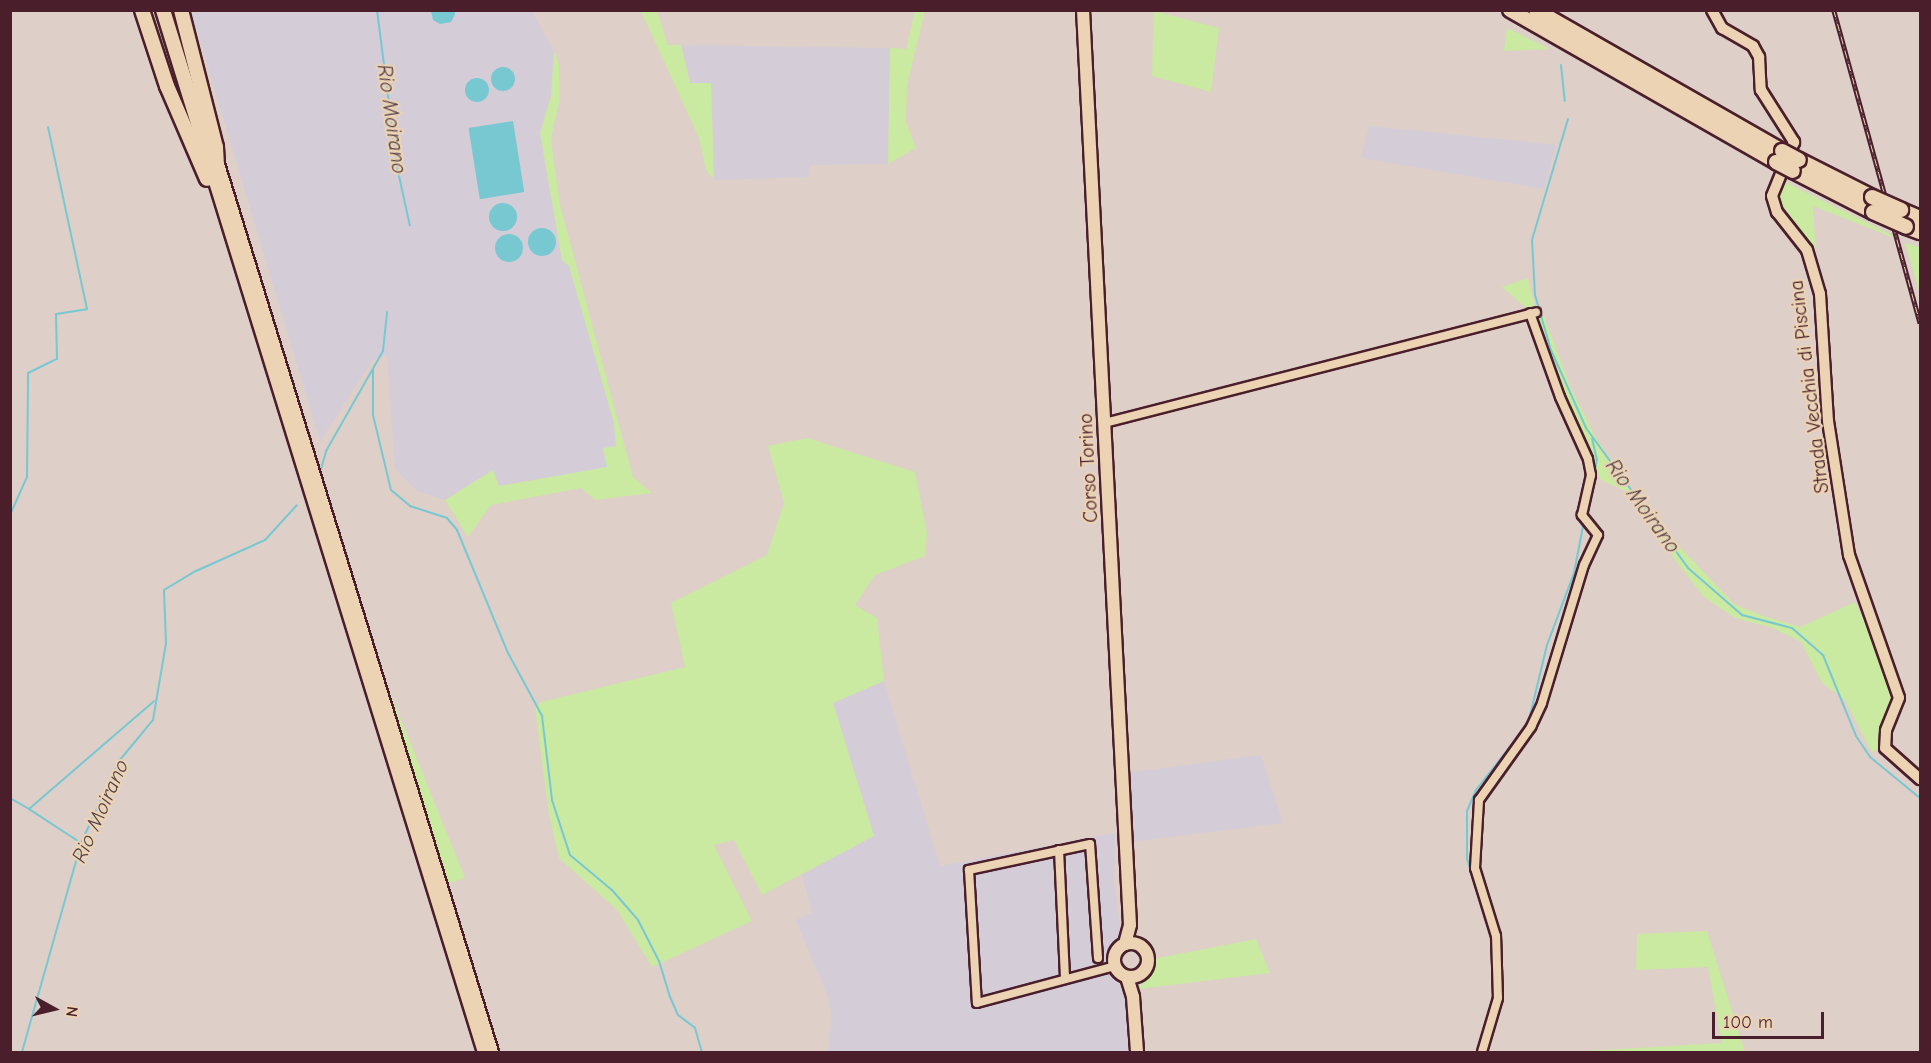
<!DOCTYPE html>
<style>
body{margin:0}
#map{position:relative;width:1931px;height:1063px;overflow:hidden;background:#decfc8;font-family:"Comic Neue",sans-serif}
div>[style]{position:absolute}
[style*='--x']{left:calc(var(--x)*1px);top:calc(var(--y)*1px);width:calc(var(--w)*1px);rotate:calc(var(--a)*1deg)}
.built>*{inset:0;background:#d4cdd7}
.green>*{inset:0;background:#cae9a1}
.water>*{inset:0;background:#78c8d2;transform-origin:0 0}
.round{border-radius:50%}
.stream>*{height:2px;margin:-1px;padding:0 1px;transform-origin:1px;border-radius:1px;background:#78c8d2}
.roads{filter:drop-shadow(2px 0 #4a1f2b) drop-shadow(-2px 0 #4a1f2b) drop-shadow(0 2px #4a1f2b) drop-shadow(0 -2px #4a1f2b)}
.minor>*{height:8px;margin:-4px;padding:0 4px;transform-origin:4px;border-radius:4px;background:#ebd3b3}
.tertiary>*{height:10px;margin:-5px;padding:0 5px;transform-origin:5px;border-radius:5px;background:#ebd3b3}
.secondary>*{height:12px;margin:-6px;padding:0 6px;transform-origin:6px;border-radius:6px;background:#ebd3b3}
.secondary>.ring{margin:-6px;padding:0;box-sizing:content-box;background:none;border:12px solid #ebd3b3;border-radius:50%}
.primary>*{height:14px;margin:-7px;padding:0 7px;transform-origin:7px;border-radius:7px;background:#ebd3b3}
.trunk>*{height:14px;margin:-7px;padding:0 7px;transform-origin:7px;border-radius:7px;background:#ebd3b3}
.rail>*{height:4.5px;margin-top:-2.25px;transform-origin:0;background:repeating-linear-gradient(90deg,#ebd3b3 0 7px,#4a1f2b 0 14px);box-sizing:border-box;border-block:2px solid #4a1f2b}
.bridges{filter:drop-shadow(2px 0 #4a1f2b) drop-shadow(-2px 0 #4a1f2b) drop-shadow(0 2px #4a1f2b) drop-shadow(0 -2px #4a1f2b)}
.primary-bridge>*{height:14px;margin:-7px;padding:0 7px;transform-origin:7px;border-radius:7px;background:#ebd3b3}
span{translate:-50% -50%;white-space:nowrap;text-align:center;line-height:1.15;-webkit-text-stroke:4.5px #ebd3b3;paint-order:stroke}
.street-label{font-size:20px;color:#4a1f2b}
.water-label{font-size:21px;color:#53414c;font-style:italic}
.frame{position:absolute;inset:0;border:12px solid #4a1f2b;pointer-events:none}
.north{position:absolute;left:24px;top:979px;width:60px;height:60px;-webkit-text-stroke:4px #ebd3b3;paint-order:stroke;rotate:98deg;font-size:16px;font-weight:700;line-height:24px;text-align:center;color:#4a1f2b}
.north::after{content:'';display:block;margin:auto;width:21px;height:27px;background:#4a1f2b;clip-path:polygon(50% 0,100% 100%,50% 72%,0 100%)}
.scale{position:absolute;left:1712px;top:1012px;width:112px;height:27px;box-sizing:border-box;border:3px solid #4a1f2b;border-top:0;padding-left:8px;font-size:18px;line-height:21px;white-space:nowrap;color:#4a1f2b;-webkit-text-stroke:4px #ebd3b3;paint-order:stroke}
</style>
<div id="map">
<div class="built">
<i style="clip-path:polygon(210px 10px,532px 11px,554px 51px,551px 96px,540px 133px,562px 260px,569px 266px,614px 423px,616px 446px,603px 449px,608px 467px,498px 486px,493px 470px,445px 500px,417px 491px,395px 469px,387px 355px,373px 360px,320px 441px,192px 14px)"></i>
<i style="clip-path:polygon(681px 45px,890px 48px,888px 164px,810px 165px,809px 177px,714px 180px,711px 83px,690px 83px)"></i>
<i style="clip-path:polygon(1369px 126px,1548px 144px,1556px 145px,1544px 189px,1361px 158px)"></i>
<i style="clip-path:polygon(884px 681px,940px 866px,1115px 833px,1114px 882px,1121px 933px,1107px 950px,1109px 972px,1126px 993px,1131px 1052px,828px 1052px,832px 1017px,828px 997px,796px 920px,812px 913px,802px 875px,874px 836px,833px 703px)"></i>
<i style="clip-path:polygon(1261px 755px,1283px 823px,1129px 842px,1127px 773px)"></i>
</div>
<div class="green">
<i style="clip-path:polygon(641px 11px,657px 11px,668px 45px,681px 45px,690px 83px,711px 83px,714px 180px,706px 170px,699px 138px)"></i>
<i style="clip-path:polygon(915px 11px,925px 11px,907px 85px,906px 122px,916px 148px,888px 164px,890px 48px,906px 49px)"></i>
<i style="clip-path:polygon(1154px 11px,1219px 28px,1211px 92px,1152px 76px)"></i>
<i style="clip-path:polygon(1507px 28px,1550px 49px,1504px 51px)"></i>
<i style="clip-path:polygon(554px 51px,559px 65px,559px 102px,551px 139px,560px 205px,633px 477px,652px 493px,595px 500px,581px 488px,491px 505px,468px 537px,445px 500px,493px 470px,499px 486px,607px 467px,603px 448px,616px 446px,614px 423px,569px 266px,562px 260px,540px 133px,551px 96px)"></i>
<i style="clip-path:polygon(1781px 180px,1894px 236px,1894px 238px,1813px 206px,1816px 256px,1778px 198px)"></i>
<i style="clip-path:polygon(1905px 243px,1920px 247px,1920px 294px)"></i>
<i style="clip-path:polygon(1528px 278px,1535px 307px,1527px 309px,1502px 287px)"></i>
<i style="clip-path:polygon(1544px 316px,1570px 386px,1595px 436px,1634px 495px,1601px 480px,1569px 410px,1535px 317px)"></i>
<i style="clip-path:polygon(807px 438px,915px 472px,927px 533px,925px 556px,875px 575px,855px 605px,877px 618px,884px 681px,833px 703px,874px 836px,762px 895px,734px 840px,714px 845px,752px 921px,652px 967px,617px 910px,559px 858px,549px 815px,535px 709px,541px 702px,685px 667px,671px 603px,767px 555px,784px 503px,768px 446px)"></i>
<i style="clip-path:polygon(1655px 521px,1734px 604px,1763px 616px,1800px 627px,1855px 602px,1893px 680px,1896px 697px,1881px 746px,1872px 753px,1845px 700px,1822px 683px,1801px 642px,1773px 628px,1735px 618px,1704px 597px,1650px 528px)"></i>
<i style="clip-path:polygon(381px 670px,465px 878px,447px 884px)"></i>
<i style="clip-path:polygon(1707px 931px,1745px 1052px,1569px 1052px,1722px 1043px,1708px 967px,1636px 970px,1637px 934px)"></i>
<i style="clip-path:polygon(1256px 939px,1270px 973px,1138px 989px,1150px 973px,1153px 959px)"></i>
</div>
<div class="water">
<i style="clip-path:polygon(431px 11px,455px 11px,455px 14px,451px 22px,440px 24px,433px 20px)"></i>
<i class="round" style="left:491px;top:67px;width:24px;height:24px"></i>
<i class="round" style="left:465px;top:78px;width:24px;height:24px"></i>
<i style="left:513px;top:121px;width:72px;height:45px;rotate:81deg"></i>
<i class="round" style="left:489px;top:203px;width:28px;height:28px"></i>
<i class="round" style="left:528px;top:228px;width:28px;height:28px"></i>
<i class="round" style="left:495px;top:234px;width:28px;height:28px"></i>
</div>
<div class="stream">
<i style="--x:377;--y:10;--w:158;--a:82.7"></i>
<i style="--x:397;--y:167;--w:60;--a:77.6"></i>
<i style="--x:1561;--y:65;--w:36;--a:84"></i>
<i style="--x:1568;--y:119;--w:126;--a:106.6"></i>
<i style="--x:1532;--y:240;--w:55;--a:86.9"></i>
<i style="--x:1535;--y:295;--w:57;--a:73.8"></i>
<i style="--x:1551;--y:350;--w:85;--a:65.8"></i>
<i style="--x:1586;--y:428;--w:173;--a:53.9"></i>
<i style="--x:1688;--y:568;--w:72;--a:41"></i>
<i style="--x:1742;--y:615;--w:52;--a:14.6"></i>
<i style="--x:1792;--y:628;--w:41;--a:41.1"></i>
<i style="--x:1823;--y:655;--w:87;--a:67.8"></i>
<i style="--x:1856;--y:736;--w:25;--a:56"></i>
<i style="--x:1870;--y:757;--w:65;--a:39.4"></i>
<i style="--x:373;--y:369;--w:46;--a:90"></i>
<i style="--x:373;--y:415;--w:77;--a:76.5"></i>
<i style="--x:391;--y:490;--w:25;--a:40"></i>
<i style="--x:410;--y:506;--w:39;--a:18"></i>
<i style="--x:447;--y:518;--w:16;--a:50"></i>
<i style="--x:457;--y:530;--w:133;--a:67.5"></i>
<i style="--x:508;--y:653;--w:72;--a:61.6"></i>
<i style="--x:542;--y:716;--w:85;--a:83.2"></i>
<i style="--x:552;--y:800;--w:58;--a:71.9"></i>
<i style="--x:570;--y:855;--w:55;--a:39.8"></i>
<i style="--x:612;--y:890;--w:40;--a:49"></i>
<i style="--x:638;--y:920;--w:46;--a:62.9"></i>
<i style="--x:659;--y:961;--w:38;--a:73"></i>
<i style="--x:670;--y:997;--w:20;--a:66"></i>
<i style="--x:678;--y:1015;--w:21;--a:37"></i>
<i style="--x:695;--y:1028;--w:25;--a:74"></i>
<i style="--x:321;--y:469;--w:19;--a:-74"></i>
<i style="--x:326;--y:451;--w:115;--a:-60.3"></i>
<i style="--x:383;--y:351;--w:39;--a:-84"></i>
<i style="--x:1590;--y:498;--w:39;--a:-80"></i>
<i style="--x:1597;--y:460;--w:22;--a:-103"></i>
<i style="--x:10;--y:515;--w:42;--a:-65.9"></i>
<i style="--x:27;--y:477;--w:104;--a:-89.4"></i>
<i style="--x:28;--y:373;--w:32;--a:-26"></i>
<i style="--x:57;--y:359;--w:45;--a:-91.3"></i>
<i style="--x:56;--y:314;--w:31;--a:-9"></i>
<i style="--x:87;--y:309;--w:186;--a:-102.1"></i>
<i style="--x:10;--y:798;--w:22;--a:30"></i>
<i style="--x:81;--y:843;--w:62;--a:-146.8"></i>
<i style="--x:29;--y:809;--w:165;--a:-40.8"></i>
<i style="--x:1493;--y:954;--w:30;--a:-99"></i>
<i style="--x:1488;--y:924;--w:68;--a:-107.9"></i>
<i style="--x:1467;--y:859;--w:48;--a:-90"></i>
<i style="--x:1467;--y:811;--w:23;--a:-67"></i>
<i style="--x:1476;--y:790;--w:84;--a:-51.8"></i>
<i style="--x:1528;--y:724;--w:81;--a:-76.5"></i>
<i style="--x:1547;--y:645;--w:77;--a:-69.4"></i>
<i style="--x:1574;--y:573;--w:53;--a:-79.1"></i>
<i style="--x:1492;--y:1005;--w:30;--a:-88"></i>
<i style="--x:22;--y:1052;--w:217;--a:-74.2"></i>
<i style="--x:81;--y:843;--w:90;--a:-65.1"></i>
<i style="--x:119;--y:761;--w:53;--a:-50.3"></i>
<i style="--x:153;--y:720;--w:78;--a:-80.4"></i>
<i style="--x:166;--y:643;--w:53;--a:-92.2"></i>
<i style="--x:164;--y:590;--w:37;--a:-31"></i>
<i style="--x:196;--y:571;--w:76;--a:-24.2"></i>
<i style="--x:265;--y:540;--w:47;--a:-47.6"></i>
<i style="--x:1477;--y:1052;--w:8;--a:-67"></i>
</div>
<div class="roads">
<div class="minor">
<i style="--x:220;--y:164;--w:929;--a:72.85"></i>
<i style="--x:1105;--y:423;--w:445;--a:-14.4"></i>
<i style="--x:1059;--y:850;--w:128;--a:87.3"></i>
<i style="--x:1098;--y:958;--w:114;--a:-94"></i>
<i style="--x:1090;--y:844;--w:124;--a:167.9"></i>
<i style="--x:969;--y:870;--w:133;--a:86.6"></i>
<i style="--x:977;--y:1003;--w:143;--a:-15"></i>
<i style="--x:1482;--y:1052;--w:56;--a:-73.5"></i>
<i style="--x:1498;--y:998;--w:62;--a:-91.8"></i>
<i style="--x:1496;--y:936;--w:71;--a:-107.2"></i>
<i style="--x:1475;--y:868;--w:68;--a:-86.6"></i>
<i style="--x:1479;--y:800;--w:90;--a:-54.5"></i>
<i style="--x:1531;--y:727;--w:26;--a:-65"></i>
<i style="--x:1542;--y:703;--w:144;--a:-73.1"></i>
<i style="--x:1584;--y:565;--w:33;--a:-65"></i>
<i style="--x:1598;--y:535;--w:26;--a:-129"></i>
<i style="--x:1582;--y:515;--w:41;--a:-77.3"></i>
<i style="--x:1591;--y:475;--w:16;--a:-101"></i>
<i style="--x:1588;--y:459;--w:68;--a:-114.3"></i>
<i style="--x:1560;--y:397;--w:89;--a:-109.7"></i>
</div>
<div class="tertiary">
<i style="--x:1712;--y:10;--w:21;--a:61"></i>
<i style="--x:1722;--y:28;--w:36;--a:30"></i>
<i style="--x:1753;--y:46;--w:13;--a:61"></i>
<i style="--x:1759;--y:57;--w:33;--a:87"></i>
<i style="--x:1761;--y:90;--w:62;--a:57.6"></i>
<i style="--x:1794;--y:142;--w:58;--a:112.2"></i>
<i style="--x:1772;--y:196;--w:17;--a:73"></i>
<i style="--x:1777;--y:212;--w:48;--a:51.7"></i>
<i style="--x:1807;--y:250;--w:46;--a:73.5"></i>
<i style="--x:1820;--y:294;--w:127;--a:86.4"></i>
<i style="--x:1828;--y:421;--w:136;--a:81.1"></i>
<i style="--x:1849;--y:555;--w:151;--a:70.7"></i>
<i style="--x:1899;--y:698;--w:35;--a:112"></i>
<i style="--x:1886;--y:731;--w:17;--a:93"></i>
<i style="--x:1885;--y:748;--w:47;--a:41.5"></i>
</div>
<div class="secondary">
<i style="--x:1083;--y:10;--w:916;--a:87.06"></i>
<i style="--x:1130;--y:925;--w:20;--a:105"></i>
<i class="ring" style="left:1114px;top:943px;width:22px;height:22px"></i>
<i style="--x:1127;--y:977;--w:21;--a:73"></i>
<i style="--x:1133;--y:997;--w:55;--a:85.8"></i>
</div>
<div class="primary">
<i style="--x:1510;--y:10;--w:306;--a:29.7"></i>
<i style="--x:1536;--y:10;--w:284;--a:29.8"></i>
<i style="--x:1799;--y:160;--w:82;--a:26.9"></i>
<i style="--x:1793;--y:171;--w:90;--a:27.1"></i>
<i style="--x:1901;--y:210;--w:21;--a:23"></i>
<i style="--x:1906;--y:227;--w:15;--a:20"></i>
</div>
<div class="trunk">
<i style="--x:142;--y:10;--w:80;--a:71.8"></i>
<i style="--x:167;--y:86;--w:101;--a:66.7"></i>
<i style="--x:163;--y:10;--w:1091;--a:72.83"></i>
<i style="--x:181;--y:10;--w:141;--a:75.7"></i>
<i style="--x:216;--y:147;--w:22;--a:87"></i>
</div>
</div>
<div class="rail">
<i style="--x:1834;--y:10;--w:325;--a:74.6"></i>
</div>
<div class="bridges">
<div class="primary-bridge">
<i style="--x:1782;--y:151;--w:19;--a:28"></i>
<i style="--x:1776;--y:162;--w:19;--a:28"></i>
<i style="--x:1872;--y:197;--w:32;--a:24"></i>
<i style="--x:1873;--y:212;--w:36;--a:24"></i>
</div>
</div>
<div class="street-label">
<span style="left:1809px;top:387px;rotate:-97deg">Strada Vecchia di Piscina</span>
<span style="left:1088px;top:468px;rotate:-93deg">Corso Torino</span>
</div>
<div class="water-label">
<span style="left:392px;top:119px;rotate:82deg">Rio Moirano</span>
<span style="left:1643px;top:506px;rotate:54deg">Rio Moirano</span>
<span style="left:100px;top:811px;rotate:-66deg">Rio Moirano</span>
</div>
<div class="frame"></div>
<div class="north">N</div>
<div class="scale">100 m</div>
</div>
